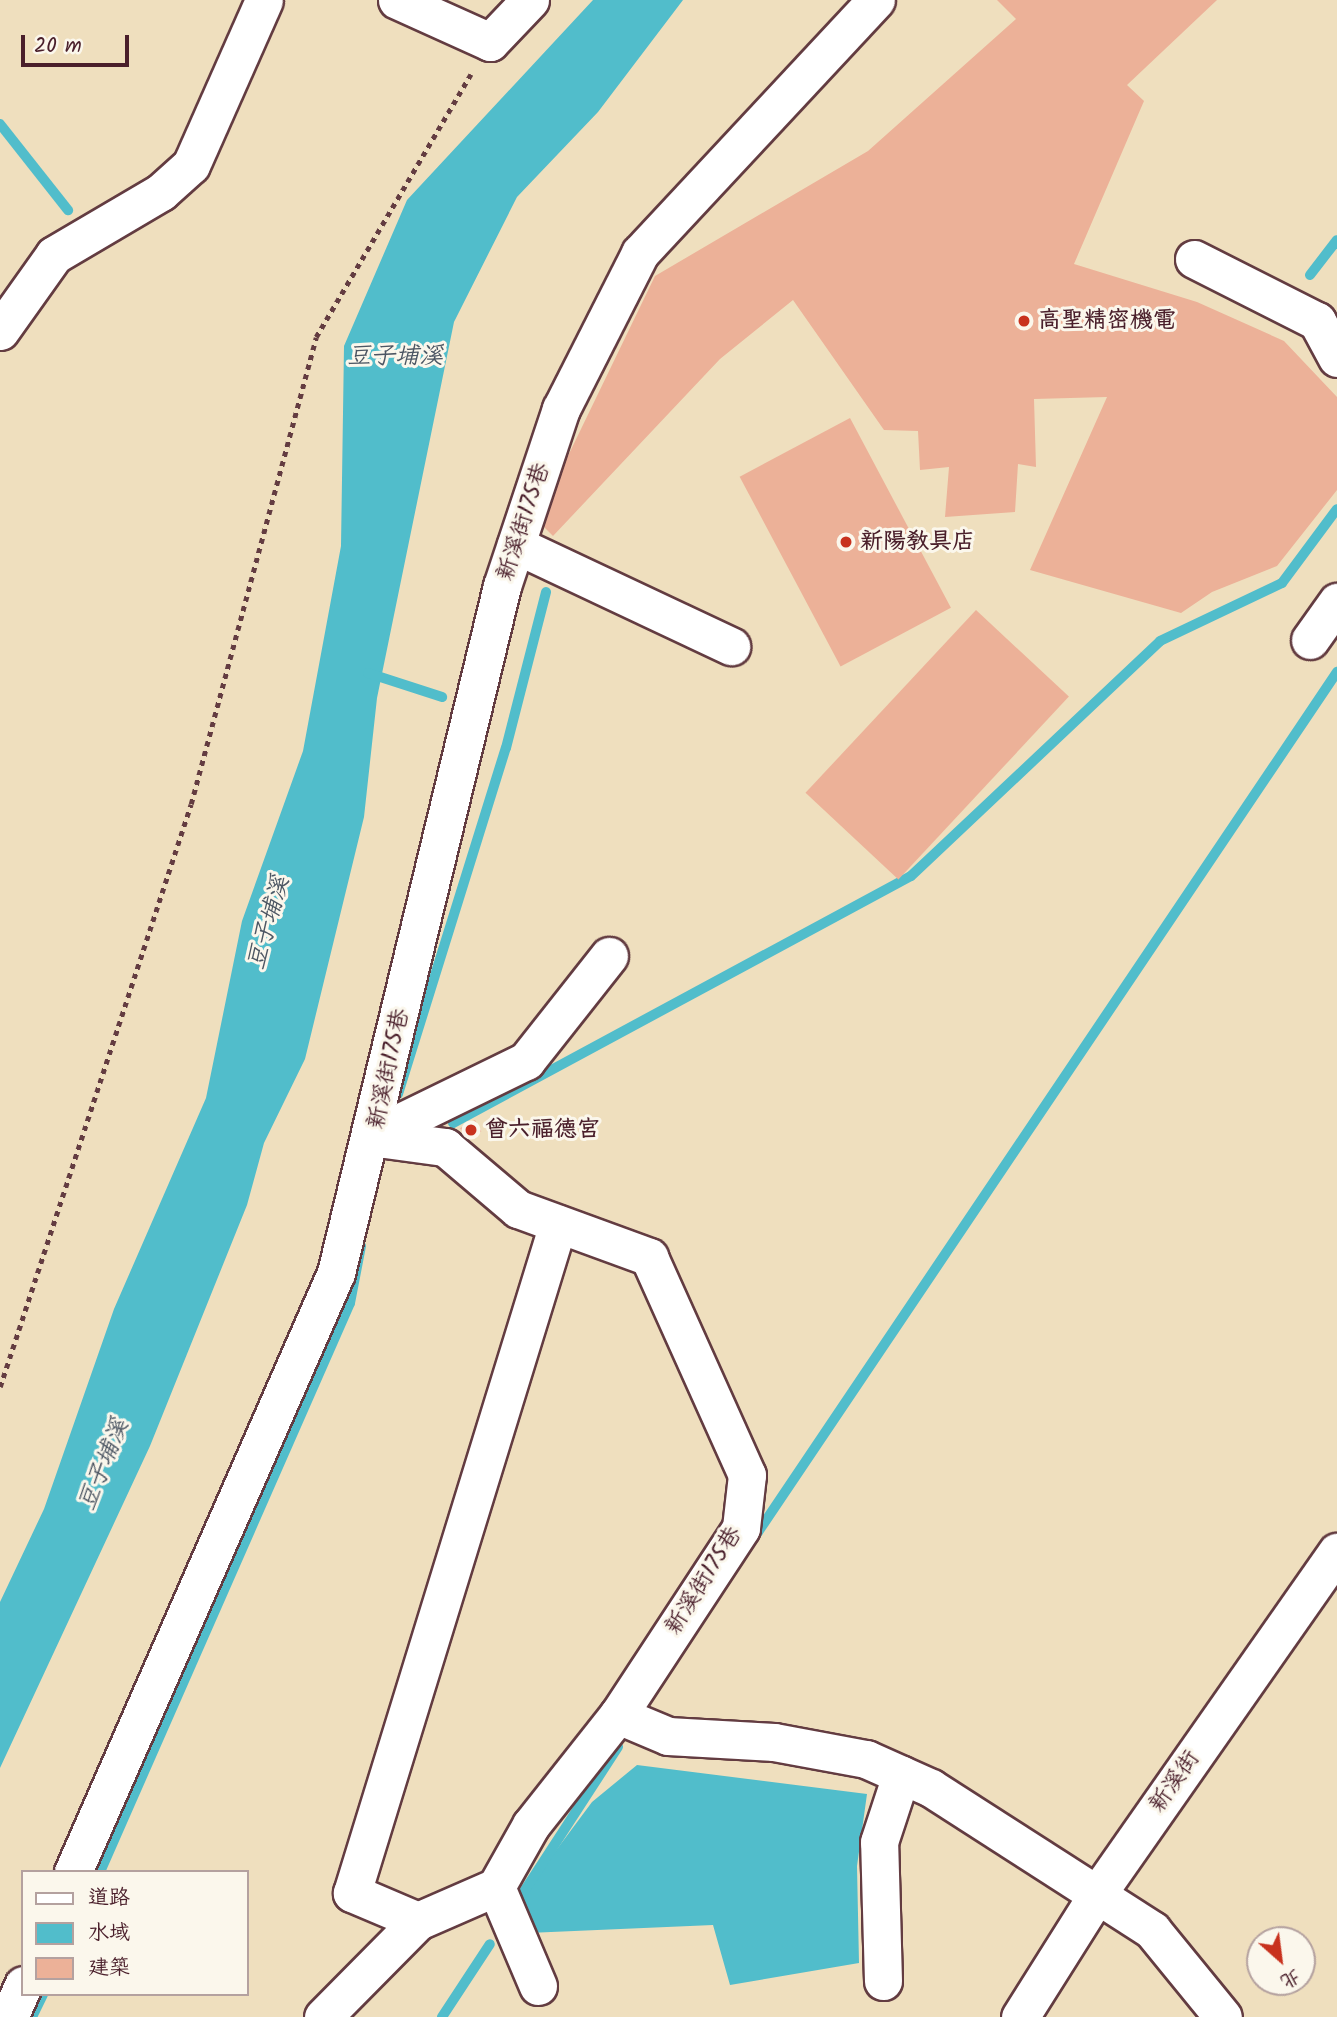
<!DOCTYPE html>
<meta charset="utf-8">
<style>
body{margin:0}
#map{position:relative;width:1337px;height:2017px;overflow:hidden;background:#efdfbe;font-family:Kalam,"LXGW WenKai TC",sans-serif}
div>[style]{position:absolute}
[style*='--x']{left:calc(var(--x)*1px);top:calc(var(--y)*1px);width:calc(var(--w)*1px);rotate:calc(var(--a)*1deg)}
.water>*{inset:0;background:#51bdcb}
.stream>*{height:10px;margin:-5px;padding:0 5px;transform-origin:5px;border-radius:5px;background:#51bdcb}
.building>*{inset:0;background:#ecb198;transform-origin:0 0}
.path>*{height:4.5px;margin-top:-2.25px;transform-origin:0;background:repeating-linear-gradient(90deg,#633c41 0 5px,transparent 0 10px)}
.roads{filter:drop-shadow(2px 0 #633c41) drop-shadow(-2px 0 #633c41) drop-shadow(0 2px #633c41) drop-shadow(0 -2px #633c41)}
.minor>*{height:37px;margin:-18.5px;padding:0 18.5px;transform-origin:18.5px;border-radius:18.5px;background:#fff}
.dots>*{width:19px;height:19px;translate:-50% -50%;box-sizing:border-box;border:4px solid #fbf7ec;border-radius:50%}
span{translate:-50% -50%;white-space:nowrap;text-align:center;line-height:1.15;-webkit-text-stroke:6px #fbf7ec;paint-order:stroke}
.poi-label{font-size:23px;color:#4a1f2b;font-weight:700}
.left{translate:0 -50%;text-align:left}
.street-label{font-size:23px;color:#4a1f2b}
.water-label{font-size:24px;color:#4c5663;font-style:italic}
.legend{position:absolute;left:21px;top:1870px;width:228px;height:126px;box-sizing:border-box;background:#fbf7ec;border:2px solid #b4a19f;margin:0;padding:9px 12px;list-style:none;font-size:21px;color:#4a1f2b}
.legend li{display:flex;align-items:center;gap:14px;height:35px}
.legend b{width:35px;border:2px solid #b4a19f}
.north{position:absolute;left:1246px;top:1926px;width:70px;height:70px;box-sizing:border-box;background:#fbf7ec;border:2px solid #b4a19f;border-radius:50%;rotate:152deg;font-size:19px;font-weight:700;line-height:28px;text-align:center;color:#4a1f2b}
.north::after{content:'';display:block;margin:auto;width:24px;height:32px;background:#c8321e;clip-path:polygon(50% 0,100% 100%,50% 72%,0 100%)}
.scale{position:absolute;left:21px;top:35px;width:108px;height:32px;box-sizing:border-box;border:4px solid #4a1f2b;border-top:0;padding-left:9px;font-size:21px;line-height:24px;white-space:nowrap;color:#4a1f2b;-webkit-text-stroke:5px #fbf7ec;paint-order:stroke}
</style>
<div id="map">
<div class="water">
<i style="clip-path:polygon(593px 0,683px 0,598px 112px,517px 197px,454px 322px,377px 698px,364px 817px,305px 1059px,264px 1143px,247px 1205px,150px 1446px,0 1768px,0 1602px,44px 1509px,114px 1309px,206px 1098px,242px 921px,303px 751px,341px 546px,344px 346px,407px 200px)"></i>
<i style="clip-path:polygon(637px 1765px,867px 1794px,857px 1866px,859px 1963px,730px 1985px,713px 1925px,528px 1933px,514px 1907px,592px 1802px)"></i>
</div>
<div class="stream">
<i style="--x:0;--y:124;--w:110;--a:51.7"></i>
<i style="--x:1310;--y:275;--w:44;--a:-52.4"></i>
<i style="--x:368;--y:673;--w:78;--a:18"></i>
<i style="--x:398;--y:1094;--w:362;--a:-72.7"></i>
<i style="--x:506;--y:748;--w:161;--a:-75.6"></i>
<i style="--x:453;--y:1123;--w:520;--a:-28.34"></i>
<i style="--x:911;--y:876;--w:342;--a:-43.3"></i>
<i style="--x:1160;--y:641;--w:135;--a:-25.4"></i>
<i style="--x:1282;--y:583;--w:92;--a:-53.4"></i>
<i style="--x:752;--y:1541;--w:1048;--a:-56.05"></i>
<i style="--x:100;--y:1872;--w:621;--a:-66.28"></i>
<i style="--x:350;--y:1303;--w:58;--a:-79.1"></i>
<i style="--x:514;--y:1907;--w:191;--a:-57"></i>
<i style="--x:32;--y:2017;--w:25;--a:-64"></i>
<i style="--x:442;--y:2017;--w:87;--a:-56.7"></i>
</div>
<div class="building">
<i style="clip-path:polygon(997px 0,1217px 0,1127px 85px,1144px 101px,1074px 264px,1197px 302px,1284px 341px,1337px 397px,1337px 490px,1277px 566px,1212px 592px,1181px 613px,1030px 570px,1107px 397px,1034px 399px,1036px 467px,1018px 464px,1015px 512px,945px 517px,949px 467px,920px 470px,918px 431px,884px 430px,793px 300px,720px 359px,553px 536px,537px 520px,655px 276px,868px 151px,1016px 19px)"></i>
<i style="left:850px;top:418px;width:215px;height:125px;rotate:62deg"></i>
<i style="left:976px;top:610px;width:127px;height:250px;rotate:43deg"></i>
<i style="left:475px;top:1120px;width:13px;height:17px;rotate:61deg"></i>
</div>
<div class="path">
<i style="--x:0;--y:1387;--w:613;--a:-71.86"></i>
<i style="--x:191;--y:804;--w:483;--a:-75"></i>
<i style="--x:316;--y:337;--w:305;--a:-59.5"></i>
</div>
<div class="roads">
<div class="minor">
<i style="--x:397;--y:0;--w:102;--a:24.3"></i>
<i style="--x:490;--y:42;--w:58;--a:-46.4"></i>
<i style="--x:1194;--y:259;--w:138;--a:26.8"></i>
<i style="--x:1317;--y:321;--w:42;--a:61.6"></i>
<i style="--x:0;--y:331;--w:93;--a:-54.6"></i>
<i style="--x:54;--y:255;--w:124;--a:-30.5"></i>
<i style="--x:161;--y:192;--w:40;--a:-42"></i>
<i style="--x:191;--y:165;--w:180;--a:-66.1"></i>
<i style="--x:516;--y:545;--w:238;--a:25.2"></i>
<i style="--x:1310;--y:640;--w:47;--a:-54.6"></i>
<i style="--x:370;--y:1137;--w:76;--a:7.6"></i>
<i style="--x:445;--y:1147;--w:96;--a:40.3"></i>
<i style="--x:518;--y:1209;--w:140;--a:20.1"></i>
<i style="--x:649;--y:1257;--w:239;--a:65.8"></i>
<i style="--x:747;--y:1475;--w:53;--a:96.5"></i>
<i style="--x:741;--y:1528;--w:224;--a:123.3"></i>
<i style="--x:618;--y:1715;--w:54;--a:22.8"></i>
<i style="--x:668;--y:1736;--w:106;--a:3.2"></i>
<i style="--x:774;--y:1742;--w:94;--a:10.5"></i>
<i style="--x:866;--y:1759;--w:71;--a:24"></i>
<i style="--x:931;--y:1788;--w:263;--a:32.7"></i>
<i style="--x:1152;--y:1930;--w:112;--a:50.8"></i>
<i style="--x:370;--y:1137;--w:174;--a:-26"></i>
<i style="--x:526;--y:1061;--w:134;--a:-51.7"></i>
<i style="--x:73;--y:1872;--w:654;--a:-66.3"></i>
<i style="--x:336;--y:1273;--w:707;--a:-76.42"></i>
<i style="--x:502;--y:586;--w:187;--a:-71.6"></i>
<i style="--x:561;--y:409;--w:175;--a:-63.1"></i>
<i style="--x:640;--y:253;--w:346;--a:-47"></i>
<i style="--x:418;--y:1921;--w:72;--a:-157"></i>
<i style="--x:352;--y:1893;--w:700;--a:-72.89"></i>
<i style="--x:883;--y:1981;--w:139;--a:-91.6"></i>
<i style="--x:879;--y:1842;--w:71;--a:-71.8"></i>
<i style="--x:538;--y:1986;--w:108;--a:-113"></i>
<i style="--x:496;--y:1887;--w:71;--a:-60.6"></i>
<i style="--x:531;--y:1825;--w:140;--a:-51.7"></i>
<i style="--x:9;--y:2017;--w:35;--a:-66"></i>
<i style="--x:323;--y:2017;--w:135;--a:-45.3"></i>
<i style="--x:418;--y:1921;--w:85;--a:-23.6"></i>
<i style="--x:1020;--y:2017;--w:150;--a:-57.8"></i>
<i style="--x:1100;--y:1890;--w:413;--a:-55"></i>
</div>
</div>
<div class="dots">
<i style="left:1024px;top:321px;background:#c8321e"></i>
<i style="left:846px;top:542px;background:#c8321e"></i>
<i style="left:471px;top:1130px;background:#c8321e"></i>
</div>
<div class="poi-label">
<span class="left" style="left:1038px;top:321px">高聖精密機電</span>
<span class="left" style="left:860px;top:542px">新陽教具店</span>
<span class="left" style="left:485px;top:1130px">曾六福德宫</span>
</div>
<div class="street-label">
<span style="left:524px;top:522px;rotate:-72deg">新溪街175巷</span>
<span style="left:389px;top:1069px;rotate:-78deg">新溪街175巷</span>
<span style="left:704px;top:1581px;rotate:-58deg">新溪街175巷</span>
<span style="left:1175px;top:1782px;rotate:-55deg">新溪街</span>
</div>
<div class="water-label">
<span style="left:395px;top:357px">豆子埔溪</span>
<span style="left:269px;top:923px;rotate:-74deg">豆子埔溪</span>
<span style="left:104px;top:1465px;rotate:-68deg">豆子埔溪</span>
</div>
<ul class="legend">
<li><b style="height:9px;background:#fff"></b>道路</li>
<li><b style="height:19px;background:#51bdcb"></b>水域</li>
<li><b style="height:19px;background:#ecb198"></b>建築</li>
</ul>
<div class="north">北</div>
<div class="scale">20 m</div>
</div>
